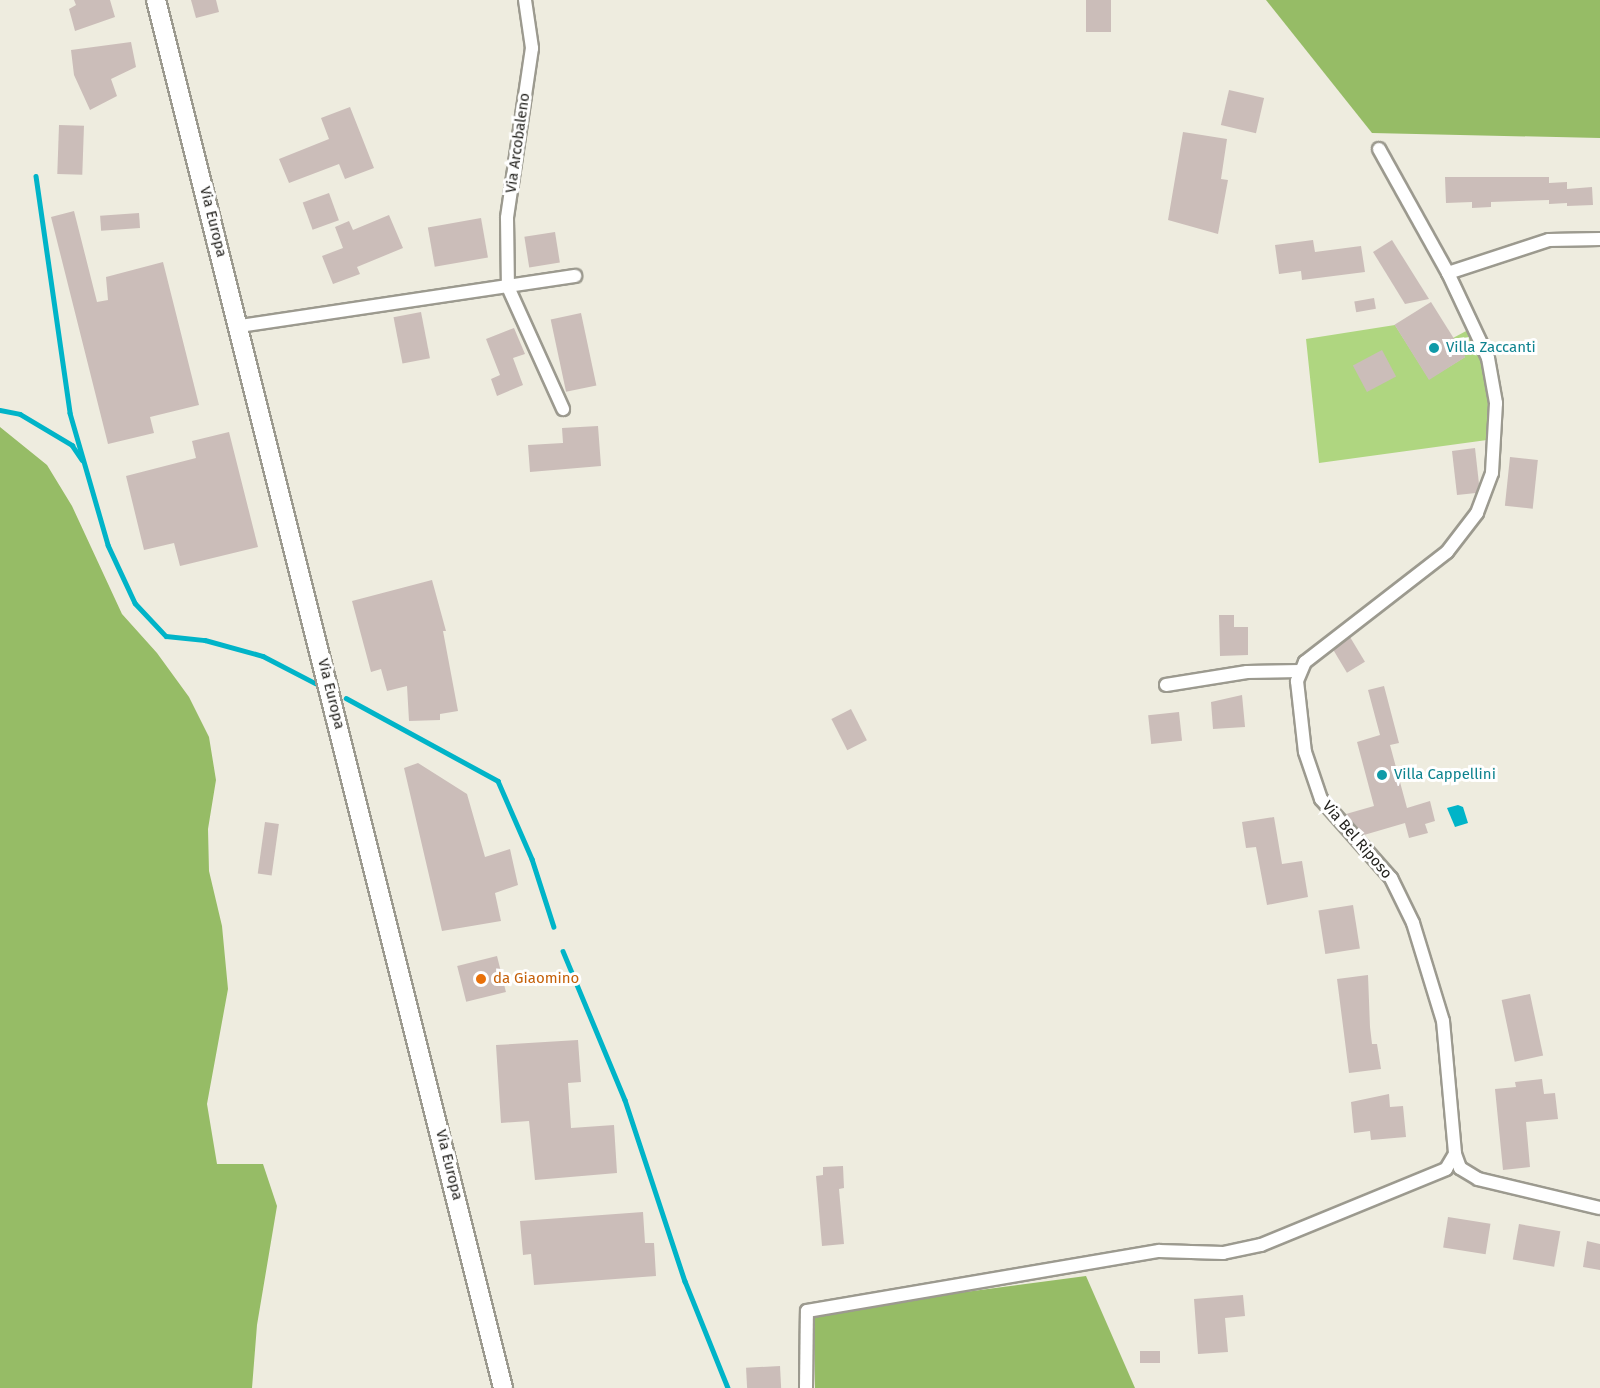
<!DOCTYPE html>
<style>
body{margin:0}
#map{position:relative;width:1600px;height:1388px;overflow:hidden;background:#eeecdf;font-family:"Fira Sans",sans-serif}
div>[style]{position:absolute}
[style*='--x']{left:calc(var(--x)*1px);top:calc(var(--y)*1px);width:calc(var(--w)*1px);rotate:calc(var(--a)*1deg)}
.green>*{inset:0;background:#afd680}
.forest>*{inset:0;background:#96bc66}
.water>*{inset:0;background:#00b4c8}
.stream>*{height:4.5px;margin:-2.25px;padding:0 2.25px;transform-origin:2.25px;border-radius:2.25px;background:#00b4c8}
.building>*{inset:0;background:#cbbdb9;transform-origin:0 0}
.roads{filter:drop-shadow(2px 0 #9c9a8f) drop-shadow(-2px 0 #9c9a8f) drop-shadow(0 2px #9c9a8f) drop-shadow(0 -2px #9c9a8f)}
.minor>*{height:12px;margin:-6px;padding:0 6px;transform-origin:6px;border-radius:6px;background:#fff}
.secondary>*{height:18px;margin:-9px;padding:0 9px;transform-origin:9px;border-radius:9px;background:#fff}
.dots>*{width:16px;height:16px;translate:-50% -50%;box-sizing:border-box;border:3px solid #fff;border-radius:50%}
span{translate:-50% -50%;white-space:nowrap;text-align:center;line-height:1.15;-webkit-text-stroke:6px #fff;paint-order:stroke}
.street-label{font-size:15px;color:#23221e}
.culture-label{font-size:15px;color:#0d838f}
.left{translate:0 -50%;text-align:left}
.food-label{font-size:15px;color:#c56008}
</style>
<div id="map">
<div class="green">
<i style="clip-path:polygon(1395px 325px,1429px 379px,1465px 357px,1453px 338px,1468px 330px,1489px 380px,1487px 440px,1319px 463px,1306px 339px)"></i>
</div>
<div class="forest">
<i style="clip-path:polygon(1266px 0,1600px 0,1600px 138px,1372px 133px)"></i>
<i style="clip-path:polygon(0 427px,47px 465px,72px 506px,122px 614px,157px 653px,189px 697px,209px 737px,216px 780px,208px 829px,209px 871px,222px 926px,228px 989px,207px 1104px,217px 1164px,263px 1164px,277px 1206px,257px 1325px,252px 1388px,0 1388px)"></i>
<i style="clip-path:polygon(1086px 1276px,1135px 1388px,815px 1388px,815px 1312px)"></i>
</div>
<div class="water">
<i style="clip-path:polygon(1458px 805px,1463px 807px,1468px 823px,1455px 827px,1447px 808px)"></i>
</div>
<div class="stream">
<i style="--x:36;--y:176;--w:239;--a:81.8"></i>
<i style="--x:70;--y:413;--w:137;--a:73.9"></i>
<i style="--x:108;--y:545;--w:64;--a:65"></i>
<i style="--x:135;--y:603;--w:45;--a:46.8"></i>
<i style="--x:166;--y:636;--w:39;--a:6"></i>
<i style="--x:205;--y:640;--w:60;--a:15.4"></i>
<i style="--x:263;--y:656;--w:59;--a:27.4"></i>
<i style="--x:0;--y:410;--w:20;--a:11"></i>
<i style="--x:20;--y:414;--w:61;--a:30.8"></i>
<i style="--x:72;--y:445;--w:18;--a:56"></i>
<i style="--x:346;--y:698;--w:173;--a:28.6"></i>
<i style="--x:498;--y:781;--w:85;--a:66.4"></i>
<i style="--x:532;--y:859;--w:71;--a:72.1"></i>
<i style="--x:563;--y:951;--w:161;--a:67.4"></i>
<i style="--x:625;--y:1100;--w:191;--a:71.7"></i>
<i style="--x:685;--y:1281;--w:115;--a:68.1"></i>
</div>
<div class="building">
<i style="clip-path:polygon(74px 0,110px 0,115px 17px,75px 31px,69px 9px,76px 5px)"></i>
<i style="clip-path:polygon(191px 0,216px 0,219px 12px,196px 18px)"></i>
<i style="left:1086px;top:0;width:25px;height:32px"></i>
<i style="clip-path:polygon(131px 42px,136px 67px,111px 79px,117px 96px,90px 110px,74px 75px,71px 50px)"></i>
<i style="left:1229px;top:90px;width:36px;height:36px;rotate:13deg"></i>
<i style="clip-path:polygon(350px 107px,374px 168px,345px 179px,339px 164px,289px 183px,279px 159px,329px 139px,321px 118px)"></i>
<i style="left:59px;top:125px;width:25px;height:49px;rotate:2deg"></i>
<i style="clip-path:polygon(1183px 132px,1227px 139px,1221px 179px,1228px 180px,1218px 234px,1168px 220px)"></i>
<i style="clip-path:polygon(1445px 177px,1549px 177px,1549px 183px,1567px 182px,1567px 189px,1592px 187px,1593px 205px,1567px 206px,1567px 203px,1549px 204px,1549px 200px,1491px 202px,1491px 207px,1472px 208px,1472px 202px,1446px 203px)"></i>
<i style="left:329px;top:193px;width:29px;height:28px;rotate:70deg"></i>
<i style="clip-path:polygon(74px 211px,97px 302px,108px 300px,106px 277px,163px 262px,199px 405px,150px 417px,154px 433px,108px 444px,51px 217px)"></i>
<i style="left:139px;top:213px;width:15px;height:39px;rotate:86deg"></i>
<i style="clip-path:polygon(389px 215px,403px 248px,357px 267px,360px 274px,333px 284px,322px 256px,343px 248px,335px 227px,349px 221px,353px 230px)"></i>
<i style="left:481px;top:218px;width:40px;height:54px;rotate:80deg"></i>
<i style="left:555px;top:232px;width:31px;height:31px;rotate:81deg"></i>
<i style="clip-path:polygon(1313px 240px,1315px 252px,1361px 246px,1365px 272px,1302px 280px,1301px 271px,1279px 274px,1275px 245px)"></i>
<i style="clip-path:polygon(1392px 240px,1429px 299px,1405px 304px,1373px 252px)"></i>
<i style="left:1374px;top:298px;width:11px;height:20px;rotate:80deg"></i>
<i style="left:1431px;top:302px;width:65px;height:43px;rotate:58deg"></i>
<i style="left:421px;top:312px;width:47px;height:28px;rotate:79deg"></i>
<i style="left:581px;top:313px;width:74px;height:31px;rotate:78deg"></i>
<i style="clip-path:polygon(514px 328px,525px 354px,513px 358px,523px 385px,497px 396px,491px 379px,500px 375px,486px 339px)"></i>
<i style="left:1382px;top:350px;width:30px;height:33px;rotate:62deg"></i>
<i style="clip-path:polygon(598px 426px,601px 466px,530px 472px,528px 445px,563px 443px,562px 428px)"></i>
<i style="clip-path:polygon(229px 432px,258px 547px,180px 566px,174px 543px,144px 550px,126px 476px,196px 458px,192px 441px)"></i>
<i style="clip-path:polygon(1475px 448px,1479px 484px,1476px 493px,1457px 495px,1452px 451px)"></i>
<i style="left:1510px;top:457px;width:28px;height:49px;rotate:6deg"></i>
<i style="clip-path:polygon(432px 580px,446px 631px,443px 631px,458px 711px,440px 714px,440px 720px,409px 721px,407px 686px,387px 691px,381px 669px,371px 672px,352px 601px)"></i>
<i style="clip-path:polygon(1219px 615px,1234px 615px,1234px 627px,1248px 627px,1248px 655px,1220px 656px)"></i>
<i style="left:1350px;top:637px;width:29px;height:21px;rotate:59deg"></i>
<i style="clip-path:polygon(1384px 686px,1399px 743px,1390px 745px,1407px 808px,1430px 801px,1435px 821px,1425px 824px,1428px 833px,1409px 838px,1405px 823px,1364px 835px,1346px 814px,1374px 806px,1357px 742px,1380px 735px,1368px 690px)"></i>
<i style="clip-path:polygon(1242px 695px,1245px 727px,1213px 729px,1211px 702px)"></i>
<i style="left:851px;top:709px;width:35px;height:22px;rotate:63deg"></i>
<i style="left:1179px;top:712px;width:29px;height:31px;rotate:84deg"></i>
<i style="clip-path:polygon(418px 763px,467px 794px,485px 857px,510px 849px,518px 885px,495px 893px,501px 921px,442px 931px,404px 768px)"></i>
<i style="clip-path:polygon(1274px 817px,1282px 864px,1302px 861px,1308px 897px,1267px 905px,1256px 847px,1246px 848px,1242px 822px)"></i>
<i style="left:265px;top:822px;width:14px;height:52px;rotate:8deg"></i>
<i style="left:1353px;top:905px;width:44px;height:35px;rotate:81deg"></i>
<i style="left:497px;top:956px;width:37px;height:41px;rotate:76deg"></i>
<i style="clip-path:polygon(1368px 975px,1370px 1027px,1372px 1044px,1377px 1044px,1381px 1069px,1349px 1073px,1337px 979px)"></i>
<i style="left:1530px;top:994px;width:63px;height:29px;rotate:78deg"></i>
<i style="clip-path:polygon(578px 1040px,581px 1082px,568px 1083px,571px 1128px,614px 1125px,617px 1173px,535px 1180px,529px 1121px,501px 1123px,496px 1045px)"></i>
<i style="clip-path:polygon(1542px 1079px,1544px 1094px,1555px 1093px,1558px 1119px,1526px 1122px,1530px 1167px,1503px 1170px,1495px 1089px,1516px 1087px,1515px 1082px)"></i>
<i style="clip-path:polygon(1389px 1094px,1390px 1107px,1403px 1106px,1406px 1137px,1371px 1140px,1370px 1131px,1354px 1133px,1351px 1102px)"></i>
<i style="clip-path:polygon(843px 1166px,844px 1188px,839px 1189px,844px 1244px,822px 1246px,816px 1176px,823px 1175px,823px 1167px)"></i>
<i style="clip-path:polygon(643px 1212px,645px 1243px,654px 1243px,656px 1276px,534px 1285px,531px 1254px,523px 1255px,520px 1221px)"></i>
<i style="left:1448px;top:1217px;width:43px;height:31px;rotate:9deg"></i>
<i style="left:1519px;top:1224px;width:42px;height:36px;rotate:10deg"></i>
<i style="clip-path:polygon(1587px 1241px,1600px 1244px,1600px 1270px,1583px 1267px)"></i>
<i style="clip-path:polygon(1243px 1295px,1245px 1316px,1225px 1318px,1228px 1352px,1198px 1354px,1194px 1299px)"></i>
<i style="left:1140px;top:1351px;width:20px;height:12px"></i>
<i style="left:780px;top:1366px;width:22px;height:34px;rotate:87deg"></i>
</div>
<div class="roads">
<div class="minor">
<i style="--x:525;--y:0;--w:49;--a:81.7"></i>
<i style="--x:532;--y:48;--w:172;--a:98.4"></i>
<i style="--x:507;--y:218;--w:69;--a:89.2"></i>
<i style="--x:508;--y:287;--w:134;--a:65.7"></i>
<i style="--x:1379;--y:149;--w:142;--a:60.9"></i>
<i style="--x:1448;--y:273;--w:94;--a:64.8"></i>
<i style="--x:1488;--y:358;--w:46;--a:79.9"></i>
<i style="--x:1496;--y:403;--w:70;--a:93.3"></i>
<i style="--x:1492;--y:473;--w:43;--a:110.6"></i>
<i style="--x:1477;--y:513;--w:49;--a:127.6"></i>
<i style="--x:1447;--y:552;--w:180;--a:142.2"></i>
<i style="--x:1305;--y:662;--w:21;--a:113"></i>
<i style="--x:1297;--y:681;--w:71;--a:83.6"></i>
<i style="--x:1305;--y:752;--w:50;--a:71.2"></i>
<i style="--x:1321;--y:799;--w:106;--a:48.5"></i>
<i style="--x:1391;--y:878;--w:50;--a:63.9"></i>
<i style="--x:1413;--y:923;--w:102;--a:73"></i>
<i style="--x:1443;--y:1021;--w:134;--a:84.8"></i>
<i style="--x:1455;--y:1154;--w:15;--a:70"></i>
<i style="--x:1460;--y:1168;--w:21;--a:31"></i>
<i style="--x:1478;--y:1179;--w:125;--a:13.4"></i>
<i style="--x:1448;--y:273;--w:106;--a:-18.1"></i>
<i style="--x:1549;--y:240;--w:51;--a:-1.1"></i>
<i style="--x:240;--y:326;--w:339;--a:-8.5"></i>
<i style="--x:1166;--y:685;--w:82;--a:-9.1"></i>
<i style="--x:1247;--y:672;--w:53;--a:-1.1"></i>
<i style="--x:806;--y:1388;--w:77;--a:-89.3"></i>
<i style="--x:807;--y:1311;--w:357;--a:-9.7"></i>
<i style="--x:1159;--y:1251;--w:64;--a:1.8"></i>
<i style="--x:1223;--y:1253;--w:39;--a:-12"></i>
<i style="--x:1261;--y:1245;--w:200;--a:-22.3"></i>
<i style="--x:1446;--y:1169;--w:17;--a:-59"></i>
</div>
<div class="secondary">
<i style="--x:156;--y:0;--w:1431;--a:75.96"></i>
</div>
</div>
<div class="dots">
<i style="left:1434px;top:348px;background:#0f9aa8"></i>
<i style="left:1382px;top:775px;background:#0f9aa8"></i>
<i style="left:481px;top:979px;background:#e8710a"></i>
</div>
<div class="street-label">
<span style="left:518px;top:143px;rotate:-82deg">Via Arcobaleno</span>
<span style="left:213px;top:222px;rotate:76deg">Via Europa</span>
<span style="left:331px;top:694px;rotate:76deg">Via Europa</span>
<span style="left:1357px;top:840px;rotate:49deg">Via Bel Riposo</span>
<span style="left:449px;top:1165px;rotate:76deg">Via Europa</span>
</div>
<div class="culture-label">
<span class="left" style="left:1446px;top:348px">Villa Zaccanti</span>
<span class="left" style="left:1394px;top:775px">Villa Cappellini</span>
</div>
<div class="food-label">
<span class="left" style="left:493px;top:979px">da Giaomino</span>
</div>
</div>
